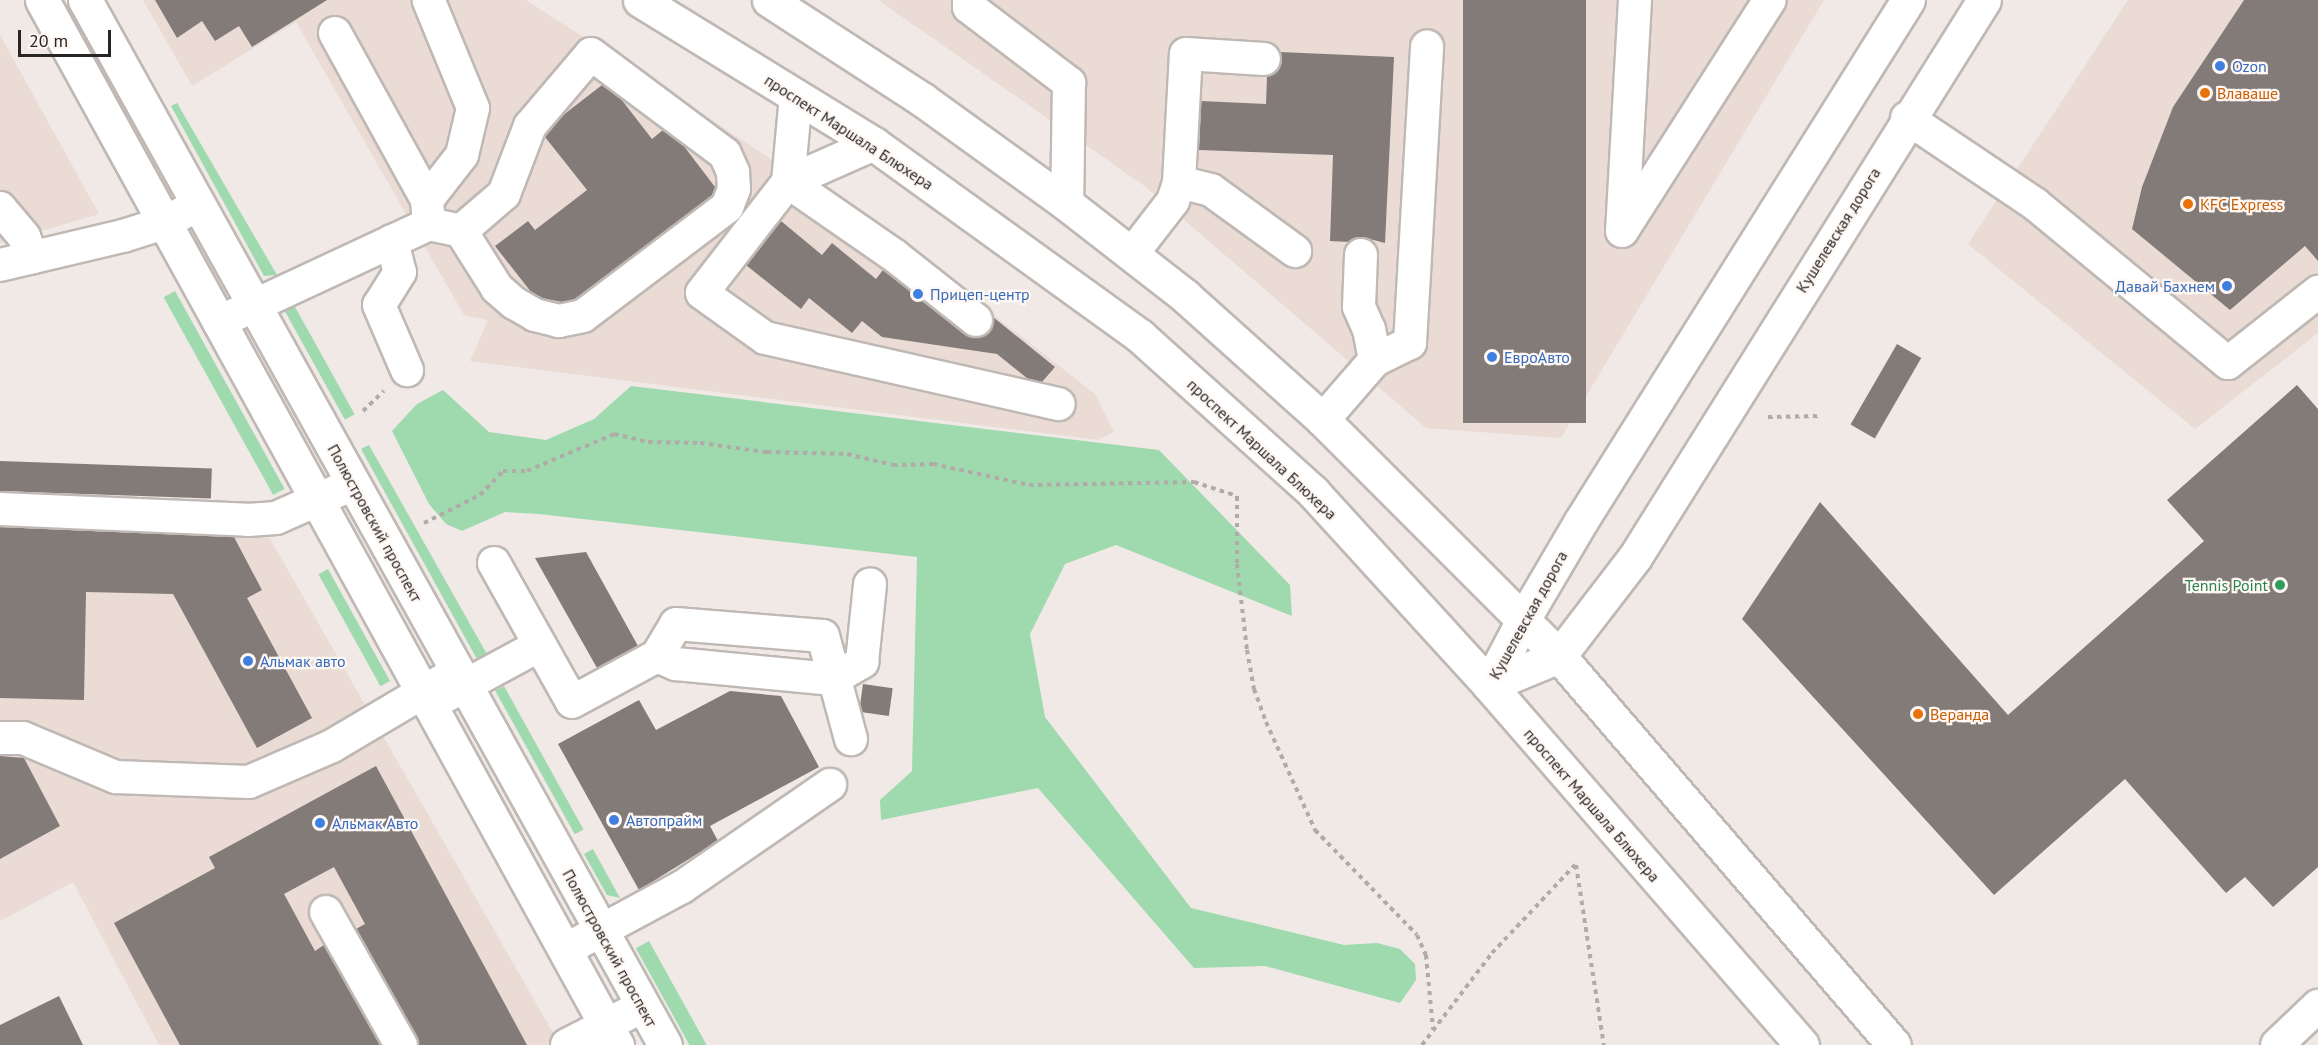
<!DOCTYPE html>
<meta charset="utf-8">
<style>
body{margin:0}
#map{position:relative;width:2318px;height:1045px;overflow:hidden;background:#f0e9e6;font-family:"PT Sans",sans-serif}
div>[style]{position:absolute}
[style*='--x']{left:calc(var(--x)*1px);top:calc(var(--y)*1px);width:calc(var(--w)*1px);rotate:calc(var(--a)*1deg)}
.built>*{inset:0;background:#eadbd4}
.green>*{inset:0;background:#9edaae;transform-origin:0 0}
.building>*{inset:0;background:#827b78;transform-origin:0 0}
.path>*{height:4px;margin-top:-2px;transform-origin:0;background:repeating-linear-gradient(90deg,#b0aba9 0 4.5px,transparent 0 9px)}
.roads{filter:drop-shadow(2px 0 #bfb8b4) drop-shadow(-2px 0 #bfb8b4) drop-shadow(0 2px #bfb8b4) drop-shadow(0 -2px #bfb8b4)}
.minor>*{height:32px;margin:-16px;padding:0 16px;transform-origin:16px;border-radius:16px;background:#fff}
.major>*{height:33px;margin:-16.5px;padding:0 16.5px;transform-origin:16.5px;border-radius:16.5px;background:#fff}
.dots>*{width:16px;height:16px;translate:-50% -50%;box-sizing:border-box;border:3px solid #fef7f3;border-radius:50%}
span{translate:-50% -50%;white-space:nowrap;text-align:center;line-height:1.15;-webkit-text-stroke:4.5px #fef7f3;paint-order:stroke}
.shop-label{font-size:16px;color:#366cbe}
.left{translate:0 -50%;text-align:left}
.right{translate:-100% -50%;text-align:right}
.food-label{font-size:16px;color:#c56008}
.street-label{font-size:16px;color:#282625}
.leisure-label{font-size:16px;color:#27864d}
.scale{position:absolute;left:18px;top:30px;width:93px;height:27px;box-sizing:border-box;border:3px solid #282625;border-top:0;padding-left:8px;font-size:18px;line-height:21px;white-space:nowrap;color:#282625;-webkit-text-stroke:4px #fef7f3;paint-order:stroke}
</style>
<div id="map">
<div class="built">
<i style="clip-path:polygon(143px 0,526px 0,904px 245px,1095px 394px,1114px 432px,1098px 440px,470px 361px,488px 320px,464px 315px,296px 22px,192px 86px)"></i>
<i style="clip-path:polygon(878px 0,1824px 0,1561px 438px,1426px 428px,1146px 187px)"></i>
<i style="clip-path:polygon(2128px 0,2318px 0,2318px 333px,2195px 429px,1968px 244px)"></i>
<i style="clip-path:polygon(0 35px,99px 214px,0 243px)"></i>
<i style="clip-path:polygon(0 525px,269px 537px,560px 1045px,159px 1045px,73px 882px,0 921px)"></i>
</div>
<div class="green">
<i style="clip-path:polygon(177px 103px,277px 275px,264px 276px,171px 106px)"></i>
<i style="left:175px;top:291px;width:226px;height:13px;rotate:61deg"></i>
<i style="left:294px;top:305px;width:125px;height:11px;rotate:61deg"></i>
<i style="clip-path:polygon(631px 386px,1159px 450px,1290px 585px,1292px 616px,1116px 545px,1065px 564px,1030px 634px,1045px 717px,1191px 908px,1344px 945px,1377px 943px,1400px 949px,1415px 964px,1416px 980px,1400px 1003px,1265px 966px,1194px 968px,1038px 788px,881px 820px,880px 800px,912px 771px,917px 557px,539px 514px,505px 512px,462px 531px,446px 524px,429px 504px,392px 431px,417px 404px,443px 390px,489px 432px,546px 440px,594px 419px)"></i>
<i style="clip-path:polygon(369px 445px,488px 656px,478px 661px,361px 449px)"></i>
<i style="left:328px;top:569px;width:128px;height:11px;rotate:61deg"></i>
<i style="left:504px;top:686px;width:164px;height:10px;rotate:61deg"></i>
<i style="clip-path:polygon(593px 849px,620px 898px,607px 895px,584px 854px)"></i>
<i style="left:649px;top:941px;width:119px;height:15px;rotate:61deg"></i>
</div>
<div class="building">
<i style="clip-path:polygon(155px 0,327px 0,252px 47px,239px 26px,215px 41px,202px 21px,177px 38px)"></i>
<i style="left:1463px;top:0;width:123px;height:423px"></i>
<i style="clip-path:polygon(2244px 0,2318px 0,2318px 261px,2305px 246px,2230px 310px,2132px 229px,2142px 187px,2173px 107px)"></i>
<i style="clip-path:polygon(1280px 52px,1394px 57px,1385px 243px,1362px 237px,1350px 242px,1330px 241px,1333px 155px,1199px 150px,1201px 101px,1266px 104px,1267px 76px,1279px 68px)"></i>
<i style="clip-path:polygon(602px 85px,621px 99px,652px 139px,663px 130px,683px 145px,715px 187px,712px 196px,575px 299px,562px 302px,542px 298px,531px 292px,495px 246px,528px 221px,535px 230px,587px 190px,545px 137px,562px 116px)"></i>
<i style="clip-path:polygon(781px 221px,822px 255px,832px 243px,876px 279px,883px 270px,973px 338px,990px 332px,993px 317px,1055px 367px,1042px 382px,1028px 379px,997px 354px,882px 337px,862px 321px,852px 333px,809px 298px,801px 309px,746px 265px)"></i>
<i style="left:1897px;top:344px;width:28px;height:93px;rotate:30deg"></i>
<i style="clip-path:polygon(2297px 385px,2318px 409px,2318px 867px,2273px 907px,2245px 877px,2226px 893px,2125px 779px,1994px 895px,1742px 619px,1820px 502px,2008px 715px,2204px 541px,2167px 500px)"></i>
<i style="left:0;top:461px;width:212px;height:30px;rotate:2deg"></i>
<i style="clip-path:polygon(0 527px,234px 537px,262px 590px,247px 598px,312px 718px,257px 748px,173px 594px,86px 592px,84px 700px,0 698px)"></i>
<i style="clip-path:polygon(586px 552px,638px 646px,597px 668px,535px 558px)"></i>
<i style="left:863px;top:684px;width:30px;height:28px;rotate:8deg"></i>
<i style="clip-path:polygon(730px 691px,781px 696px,819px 767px,710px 826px,718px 841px,639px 890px,558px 744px,639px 700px,656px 730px)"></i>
<i style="clip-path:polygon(0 756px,24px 758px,60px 826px,0 859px)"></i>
<i style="clip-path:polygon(376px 766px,527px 1045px,419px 1045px,356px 929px,365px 924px,334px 867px,284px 894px,315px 951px,324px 945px,380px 1045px,180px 1045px,114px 923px,215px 868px,209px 857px)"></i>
<i style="clip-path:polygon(59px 996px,83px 1045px,0 1045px,0 1025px)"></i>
</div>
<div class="path">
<i style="--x:363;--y:411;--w:29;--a:-44"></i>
<i style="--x:1768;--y:417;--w:52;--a:-1.1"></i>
<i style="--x:424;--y:523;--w:63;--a:-26.6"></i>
<i style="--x:480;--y:495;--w:33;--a:-46"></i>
<i style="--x:503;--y:471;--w:24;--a:0"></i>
<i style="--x:527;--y:471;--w:95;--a:-23"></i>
<i style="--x:614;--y:434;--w:35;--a:13"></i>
<i style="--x:648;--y:442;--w:52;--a:1.1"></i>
<i style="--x:700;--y:443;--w:68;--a:7.7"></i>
<i style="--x:767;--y:452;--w:80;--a:1.4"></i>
<i style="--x:847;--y:454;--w:47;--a:13.4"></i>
<i style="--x:893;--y:465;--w:40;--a:-1.4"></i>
<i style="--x:933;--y:464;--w:98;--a:12.3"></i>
<i style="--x:1029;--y:485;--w:165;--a:-1"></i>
<i style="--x:1194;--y:482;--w:45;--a:18"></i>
<i style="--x:1237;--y:496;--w:68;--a:90"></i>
<i style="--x:1237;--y:564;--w:87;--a:83.4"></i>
<i style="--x:1247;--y:650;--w:40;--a:80"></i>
<i style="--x:1254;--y:689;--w:35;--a:70"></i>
<i style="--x:1266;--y:722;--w:119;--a:65.6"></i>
<i style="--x:1315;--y:830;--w:146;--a:45.8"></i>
<i style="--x:1417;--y:935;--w:22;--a:66"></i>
<i style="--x:1426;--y:955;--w:74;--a:84.6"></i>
<i style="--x:1576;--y:865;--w:182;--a:81.2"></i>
<i style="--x:1422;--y:1045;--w:116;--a:-52.7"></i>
<i style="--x:1492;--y:953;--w:122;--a:-46.7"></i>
</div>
<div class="roads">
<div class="minor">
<i style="--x:969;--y:0;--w:7;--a:90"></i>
<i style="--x:969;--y:7;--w:126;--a:37.2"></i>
<i style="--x:1069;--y:83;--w:121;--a:90.9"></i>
<i style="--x:1635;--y:0;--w:231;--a:93.2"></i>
<i style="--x:1622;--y:231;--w:274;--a:-57.4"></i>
<i style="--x:335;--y:33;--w:191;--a:61.1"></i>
<i style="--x:796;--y:96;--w:86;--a:95.3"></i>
<i style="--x:788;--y:182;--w:94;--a:-23.8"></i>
<i style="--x:1907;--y:118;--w:154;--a:33.9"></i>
<i style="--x:2035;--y:204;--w:250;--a:39.5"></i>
<i style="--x:2228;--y:363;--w:115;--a:-38.3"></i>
<i style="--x:1179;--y:182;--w:33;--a:14"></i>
<i style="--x:1211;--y:190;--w:104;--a:36"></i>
<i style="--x:0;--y:208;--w:38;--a:50"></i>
<i style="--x:24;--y:237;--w:22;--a:69"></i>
<i style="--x:429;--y:224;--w:24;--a:-95"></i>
<i style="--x:427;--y:200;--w:57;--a:-52.1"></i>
<i style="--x:462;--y:155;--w:48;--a:-76.8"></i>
<i style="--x:473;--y:108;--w:116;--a:-112.4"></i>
<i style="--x:392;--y:241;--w:32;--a:76"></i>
<i style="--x:400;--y:272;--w:39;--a:122"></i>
<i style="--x:379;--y:305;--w:71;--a:66.7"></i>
<i style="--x:1132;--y:254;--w:67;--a:-52.3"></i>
<i style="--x:1173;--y:201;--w:20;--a:-72"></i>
<i style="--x:1179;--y:182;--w:128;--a:-86.9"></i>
<i style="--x:1186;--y:54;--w:78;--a:3.7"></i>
<i style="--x:1361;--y:255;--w:52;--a:92.2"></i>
<i style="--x:1359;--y:307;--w:24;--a:66"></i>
<i style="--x:1369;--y:329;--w:32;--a:79"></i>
<i style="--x:0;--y:265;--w:126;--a:-13.3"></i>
<i style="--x:123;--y:236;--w:43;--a:-17.6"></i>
<i style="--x:164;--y:223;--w:38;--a:-28"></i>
<i style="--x:976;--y:320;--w:103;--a:-141.7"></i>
<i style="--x:895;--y:256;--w:130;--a:-145.3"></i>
<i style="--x:788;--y:182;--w:140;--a:127.8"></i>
<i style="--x:702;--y:293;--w:77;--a:35.5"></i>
<i style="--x:765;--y:338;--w:301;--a:12.7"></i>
<i style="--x:219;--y:322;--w:232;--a:-25"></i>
<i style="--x:429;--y:224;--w:33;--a:12"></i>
<i style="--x:461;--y:231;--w:57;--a:-40.7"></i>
<i style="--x:504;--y:194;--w:73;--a:-69.1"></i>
<i style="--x:530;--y:126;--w:94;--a:-49.7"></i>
<i style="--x:591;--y:54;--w:167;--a:36.7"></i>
<i style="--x:725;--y:154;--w:20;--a:66"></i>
<i style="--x:733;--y:172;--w:17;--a:87"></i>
<i style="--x:734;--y:189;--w:19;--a:111"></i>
<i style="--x:727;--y:207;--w:181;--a:142.9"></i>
<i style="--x:583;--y:316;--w:25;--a:168"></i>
<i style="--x:559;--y:321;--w:25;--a:-166"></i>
<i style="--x:535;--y:315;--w:24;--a:-150"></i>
<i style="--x:514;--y:303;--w:23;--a:-139"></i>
<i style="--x:497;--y:288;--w:67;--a:-122.3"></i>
<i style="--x:1323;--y:420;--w:79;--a:-49.1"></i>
<i style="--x:1375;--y:360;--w:39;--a:-26"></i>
<i style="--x:1410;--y:343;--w:297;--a:-86.7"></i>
<i style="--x:0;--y:509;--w:248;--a:2.5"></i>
<i style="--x:248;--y:520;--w:28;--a:-4"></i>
<i style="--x:276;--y:518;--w:84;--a:-23.8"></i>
<i style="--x:494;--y:563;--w:159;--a:60.7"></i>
<i style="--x:572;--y:702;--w:97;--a:-28.4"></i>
<i style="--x:657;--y:656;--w:21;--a:23"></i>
<i style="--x:676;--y:664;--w:158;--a:5.5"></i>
<i style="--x:833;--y:679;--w:34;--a:-30"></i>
<i style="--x:862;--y:662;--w:78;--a:-84.1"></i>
<i style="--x:657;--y:656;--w:37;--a:-59"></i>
<i style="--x:676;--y:624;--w:147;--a:4.7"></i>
<i style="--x:823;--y:636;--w:107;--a:74.8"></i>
<i style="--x:442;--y:698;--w:111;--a:-28.4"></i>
<i style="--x:0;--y:738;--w:23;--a:0"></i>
<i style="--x:23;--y:738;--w:101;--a:22.8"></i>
<i style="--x:116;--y:777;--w:133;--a:2.2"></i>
<i style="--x:249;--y:782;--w:90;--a:-23.4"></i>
<i style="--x:332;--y:746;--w:145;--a:-30.6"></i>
<i style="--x:326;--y:912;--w:153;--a:60.6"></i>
<i style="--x:565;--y:950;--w:133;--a:-28.3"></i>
<i style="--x:682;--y:887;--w:180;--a:-34.6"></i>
<i style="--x:567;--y:1045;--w:85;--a:-27.2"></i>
<i style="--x:2277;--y:1045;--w:57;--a:-43.6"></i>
</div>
<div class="major">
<i style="--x:42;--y:0;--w:1193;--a:61.18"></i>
<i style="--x:85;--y:0;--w:1195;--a:60.97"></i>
<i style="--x:640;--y:0;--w:275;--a:31.6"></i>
<i style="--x:874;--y:144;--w:328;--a:35.8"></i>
<i style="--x:1140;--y:336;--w:233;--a:42"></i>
<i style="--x:1313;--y:492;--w:261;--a:47.6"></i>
<i style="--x:1489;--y:685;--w:477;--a:49"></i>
<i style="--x:769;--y:0;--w:184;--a:33"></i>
<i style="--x:923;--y:100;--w:178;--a:35.8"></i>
<i style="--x:1067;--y:204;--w:150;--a:37.9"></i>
<i style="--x:1185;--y:296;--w:186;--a:41.9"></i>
<i style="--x:1323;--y:420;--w:334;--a:45"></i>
<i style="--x:1559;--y:656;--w:513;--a:49.27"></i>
<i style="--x:1489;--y:685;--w:76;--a:-22.5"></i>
<i style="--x:1559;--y:656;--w:125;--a:-52.5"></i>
<i style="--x:1635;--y:557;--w:657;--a:-57.93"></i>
<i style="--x:1489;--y:685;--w:76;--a:-62.4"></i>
<i style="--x:1524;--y:618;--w:113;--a:-59.6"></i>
<i style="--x:1581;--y:521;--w:615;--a:-57.89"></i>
</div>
</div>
<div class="dots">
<i style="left:2220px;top:66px;background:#3f7fe0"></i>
<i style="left:2205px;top:93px;background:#e8710a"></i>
<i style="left:2188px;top:204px;background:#e8710a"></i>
<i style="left:2227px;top:286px;background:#3f7fe0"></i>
<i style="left:918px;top:294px;background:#3f7fe0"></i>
<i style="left:1492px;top:357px;background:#3f7fe0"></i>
<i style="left:2280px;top:585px;background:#2e9e5b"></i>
<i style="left:248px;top:661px;background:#3f7fe0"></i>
<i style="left:1918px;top:714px;background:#e8710a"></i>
<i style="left:614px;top:820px;background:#3f7fe0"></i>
<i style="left:320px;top:823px;background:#3f7fe0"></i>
</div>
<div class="shop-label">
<span class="left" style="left:2232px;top:66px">Ozon</span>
<span class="right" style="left:2215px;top:286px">Давай Бахнем</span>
<span class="left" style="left:930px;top:294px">Прицеп-центр</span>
<span class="left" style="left:1504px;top:357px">ЕвроАвто</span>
<span class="left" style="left:260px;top:661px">Альмак авто</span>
<span class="left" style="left:626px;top:820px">Автопрайм</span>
<span class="left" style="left:332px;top:823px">Альмак Авто</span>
</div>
<div class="food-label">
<span class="left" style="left:2217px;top:93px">Влаваше</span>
<span class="left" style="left:2200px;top:204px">KFC Express</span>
<span class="left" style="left:1930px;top:714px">Веранда</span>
</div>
<div class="street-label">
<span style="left:849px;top:132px;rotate:33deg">проспект Маршала Блюхера</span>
<span style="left:1838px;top:230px;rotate:-58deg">Кушелевская дорога</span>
<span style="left:1262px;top:449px;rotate:43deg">проспект Маршала Блюхера</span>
<span style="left:375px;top:523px;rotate:61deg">Полюстровский проспект</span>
<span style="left:1528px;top:615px;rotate:-61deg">Кушелевская дорога</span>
<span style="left:1592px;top:805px;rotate:49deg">проспект Маршала Блюхера</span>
<span style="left:610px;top:948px;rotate:61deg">Полюстровский проспект</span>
</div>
<div class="leisure-label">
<span class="right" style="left:2268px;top:585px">Tennis Point</span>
</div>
<div class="scale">20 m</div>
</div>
